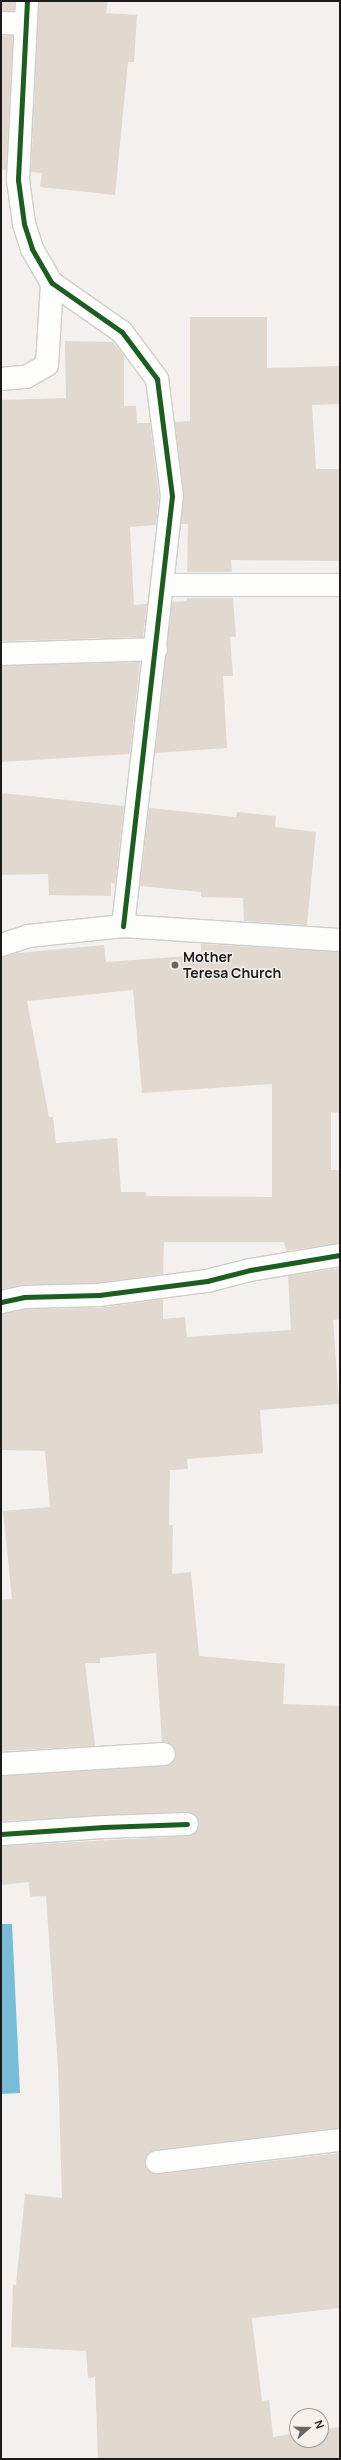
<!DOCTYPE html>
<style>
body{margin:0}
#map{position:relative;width:341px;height:2460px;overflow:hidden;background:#f3f0ee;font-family:Manrope,sans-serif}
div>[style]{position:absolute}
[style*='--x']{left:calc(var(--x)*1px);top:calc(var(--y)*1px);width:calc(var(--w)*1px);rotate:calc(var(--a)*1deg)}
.water>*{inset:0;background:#78bcd7}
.building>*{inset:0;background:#e1d8d0;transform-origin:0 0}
.roads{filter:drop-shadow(1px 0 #cfcdcb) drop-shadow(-1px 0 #cfcdcb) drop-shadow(0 1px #cfcdcb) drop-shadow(0 -1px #cfcdcb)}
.minor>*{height:22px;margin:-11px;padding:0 11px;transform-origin:11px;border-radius:11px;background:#fdfdfc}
.cycleway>*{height:5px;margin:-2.5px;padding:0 2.5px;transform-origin:2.5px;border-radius:2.5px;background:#1b5e20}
.dots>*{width:11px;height:11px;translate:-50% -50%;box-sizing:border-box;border:2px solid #f5f0ec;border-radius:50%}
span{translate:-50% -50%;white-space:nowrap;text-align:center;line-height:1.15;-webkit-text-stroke:3px #f5f0ec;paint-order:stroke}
.poi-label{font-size:14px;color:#1c1b19;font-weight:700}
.left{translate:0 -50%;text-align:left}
.frame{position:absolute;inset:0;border:2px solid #1c1b19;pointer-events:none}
.north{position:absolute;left:289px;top:2408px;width:40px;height:40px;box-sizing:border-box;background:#f5f0ec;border:1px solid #9e9b98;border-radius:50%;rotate:70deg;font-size:11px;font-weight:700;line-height:16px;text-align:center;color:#1c1b19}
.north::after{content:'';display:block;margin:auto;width:14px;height:18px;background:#676664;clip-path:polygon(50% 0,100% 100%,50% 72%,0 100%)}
</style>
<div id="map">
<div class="water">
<i style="clip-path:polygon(1px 1924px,12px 1924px,20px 2093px,1px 2094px)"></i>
</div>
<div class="building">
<i style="left:1px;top:1px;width:13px;height:10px"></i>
<i style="clip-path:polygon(39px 1px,108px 1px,106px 13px,137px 15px,134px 62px,128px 62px,115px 195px,40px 187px,42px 173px,31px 172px)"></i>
<i style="clip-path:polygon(1px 36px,13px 36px,6px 170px,1px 169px)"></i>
<i style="clip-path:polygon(190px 317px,267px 317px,267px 368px,340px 366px,340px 404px,312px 405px,316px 469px,340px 469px,340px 561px,231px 560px,232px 572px,187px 572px,188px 524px,181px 524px,184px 494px,175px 422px,190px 421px)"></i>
<i style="clip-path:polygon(65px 341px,113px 342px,124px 355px,124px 406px,136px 406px,137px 423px,150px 423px,159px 496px,156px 525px,130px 527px,134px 605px,147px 604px,143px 637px,1px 641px,1px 400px,66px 398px)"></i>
<i style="clip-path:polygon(187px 598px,233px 598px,236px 637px,230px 637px,233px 676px,223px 676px,227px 748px,155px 753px,172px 602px,187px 601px)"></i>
<i style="clip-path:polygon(140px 662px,130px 754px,1px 762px,1px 666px)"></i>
<i style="clip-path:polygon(1px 793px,124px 806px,115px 884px,111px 883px,111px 896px,49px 895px,48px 874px,2px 875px)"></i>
<i style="clip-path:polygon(149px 808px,236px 817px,237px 812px,276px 816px,275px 827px,316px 832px,307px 925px,244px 921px,243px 898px,201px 897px,201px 892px,140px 886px)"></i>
<i style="clip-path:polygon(evenodd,201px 944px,340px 952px,340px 1113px,331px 1112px,331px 1170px,340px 1170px,340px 1243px,286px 1251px,284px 1242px,164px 1242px,163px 1274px,98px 1283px,24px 1285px,1px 1289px,1px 957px,18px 953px,104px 945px,106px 962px,201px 955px,201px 944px,133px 990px,142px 1093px,272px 1084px,272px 1197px,146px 1196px,146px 1192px,121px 1192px,117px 1138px,56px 1143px,53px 1117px,49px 1117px,27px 1001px,133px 990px)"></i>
<i style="clip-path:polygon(340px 1268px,340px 1319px,333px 1320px,339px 1404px,260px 1410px,263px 1453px,187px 1459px,188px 1469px,170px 1470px,169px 1525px,173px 1525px,172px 1574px,191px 1572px,199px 1656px,285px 1664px,283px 1704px,340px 1706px,340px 2128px,156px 2150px,149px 2152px,145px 2163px,147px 2170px,158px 2174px,340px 2153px,340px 2308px,252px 2318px,252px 2321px,262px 2401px,269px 2400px,273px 2437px,297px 2433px,297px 2440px,321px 2440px,321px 2430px,340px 2427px,340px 2459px,98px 2459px,95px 2377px,88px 2378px,86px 2351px,11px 2347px,13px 2285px,16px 2285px,25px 2194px,62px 2198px,58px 2067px,46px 1896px,30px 1897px,29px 1882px,1px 1885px,1px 1846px,187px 1836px,198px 1830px,199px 1823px,193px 1813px,187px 1812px,1px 1821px,1px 1776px,165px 1766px,171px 1764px,176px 1754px,170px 1743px,162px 1742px,156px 1653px,100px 1658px,100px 1663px,85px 1663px,95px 1746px,1px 1751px,1px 1600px,12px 1599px,3px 1511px,50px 1507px,45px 1451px,1px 1450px,1px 1314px,26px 1309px,99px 1308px,163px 1299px,163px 1319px,185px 1317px,187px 1337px,291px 1330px,288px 1276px)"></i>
</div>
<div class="roads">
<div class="minor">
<i style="--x:27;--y:1;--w:179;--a:92.9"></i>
<i style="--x:18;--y:180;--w:44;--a:82.2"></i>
<i style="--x:24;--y:224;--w:26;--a:72"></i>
<i style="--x:32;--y:249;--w:39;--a:60"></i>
<i style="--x:52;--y:283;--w:85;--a:35"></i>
<i style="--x:122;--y:332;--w:59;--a:53.3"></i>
<i style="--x:157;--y:379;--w:118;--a:82.7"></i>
<i style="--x:172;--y:496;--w:433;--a:96.5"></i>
<i style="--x:1;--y:23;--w:24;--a:2"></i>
<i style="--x:1;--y:379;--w:25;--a:-5"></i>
<i style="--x:26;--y:377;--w:24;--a:-30"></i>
<i style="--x:47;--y:365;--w:82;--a:-86.5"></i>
<i style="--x:163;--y:585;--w:177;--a:0"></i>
<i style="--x:1;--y:654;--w:155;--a:-1.8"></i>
<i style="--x:1;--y:945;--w:28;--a:-18"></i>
<i style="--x:28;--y:936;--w:96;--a:-6"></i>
<i style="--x:123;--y:926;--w:217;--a:3.7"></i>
<i style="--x:1;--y:1302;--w:24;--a:-12"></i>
<i style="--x:24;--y:1297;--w:75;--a:-1.5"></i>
<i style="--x:99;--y:1295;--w:109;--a:-7.4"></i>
<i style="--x:207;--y:1281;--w:44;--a:-14.3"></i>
<i style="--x:250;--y:1270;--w:91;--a:-9.5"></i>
<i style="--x:1;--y:1764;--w:163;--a:-3.5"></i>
<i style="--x:1;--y:1834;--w:103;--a:-3.9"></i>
<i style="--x:104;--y:1827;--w:83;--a:-2.1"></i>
<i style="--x:157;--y:2162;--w:184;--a:-6.9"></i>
</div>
</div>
<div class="cycleway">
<i style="--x:27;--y:1;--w:179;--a:92.9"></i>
<i style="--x:18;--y:180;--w:44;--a:82.2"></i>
<i style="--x:24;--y:224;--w:26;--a:72"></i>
<i style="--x:32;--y:249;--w:39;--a:60"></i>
<i style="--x:52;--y:283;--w:85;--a:35"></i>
<i style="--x:122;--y:332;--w:59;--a:53.3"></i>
<i style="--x:157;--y:379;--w:118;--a:82.7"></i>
<i style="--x:172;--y:496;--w:433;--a:96.5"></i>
<i style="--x:1;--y:1302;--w:24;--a:-12"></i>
<i style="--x:24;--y:1297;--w:75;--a:-1.5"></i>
<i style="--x:99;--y:1295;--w:109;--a:-7.4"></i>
<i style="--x:207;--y:1281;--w:44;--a:-14.3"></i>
<i style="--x:250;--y:1270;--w:91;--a:-9.5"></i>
<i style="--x:1;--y:1834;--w:103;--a:-3.9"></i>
<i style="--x:104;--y:1827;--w:83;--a:-2.1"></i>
</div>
<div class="dots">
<i style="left:175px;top:965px;background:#676664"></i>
</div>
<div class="poi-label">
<span class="left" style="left:183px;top:965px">Mother<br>Teresa Church</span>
</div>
<div class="frame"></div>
<div class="north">N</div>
</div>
